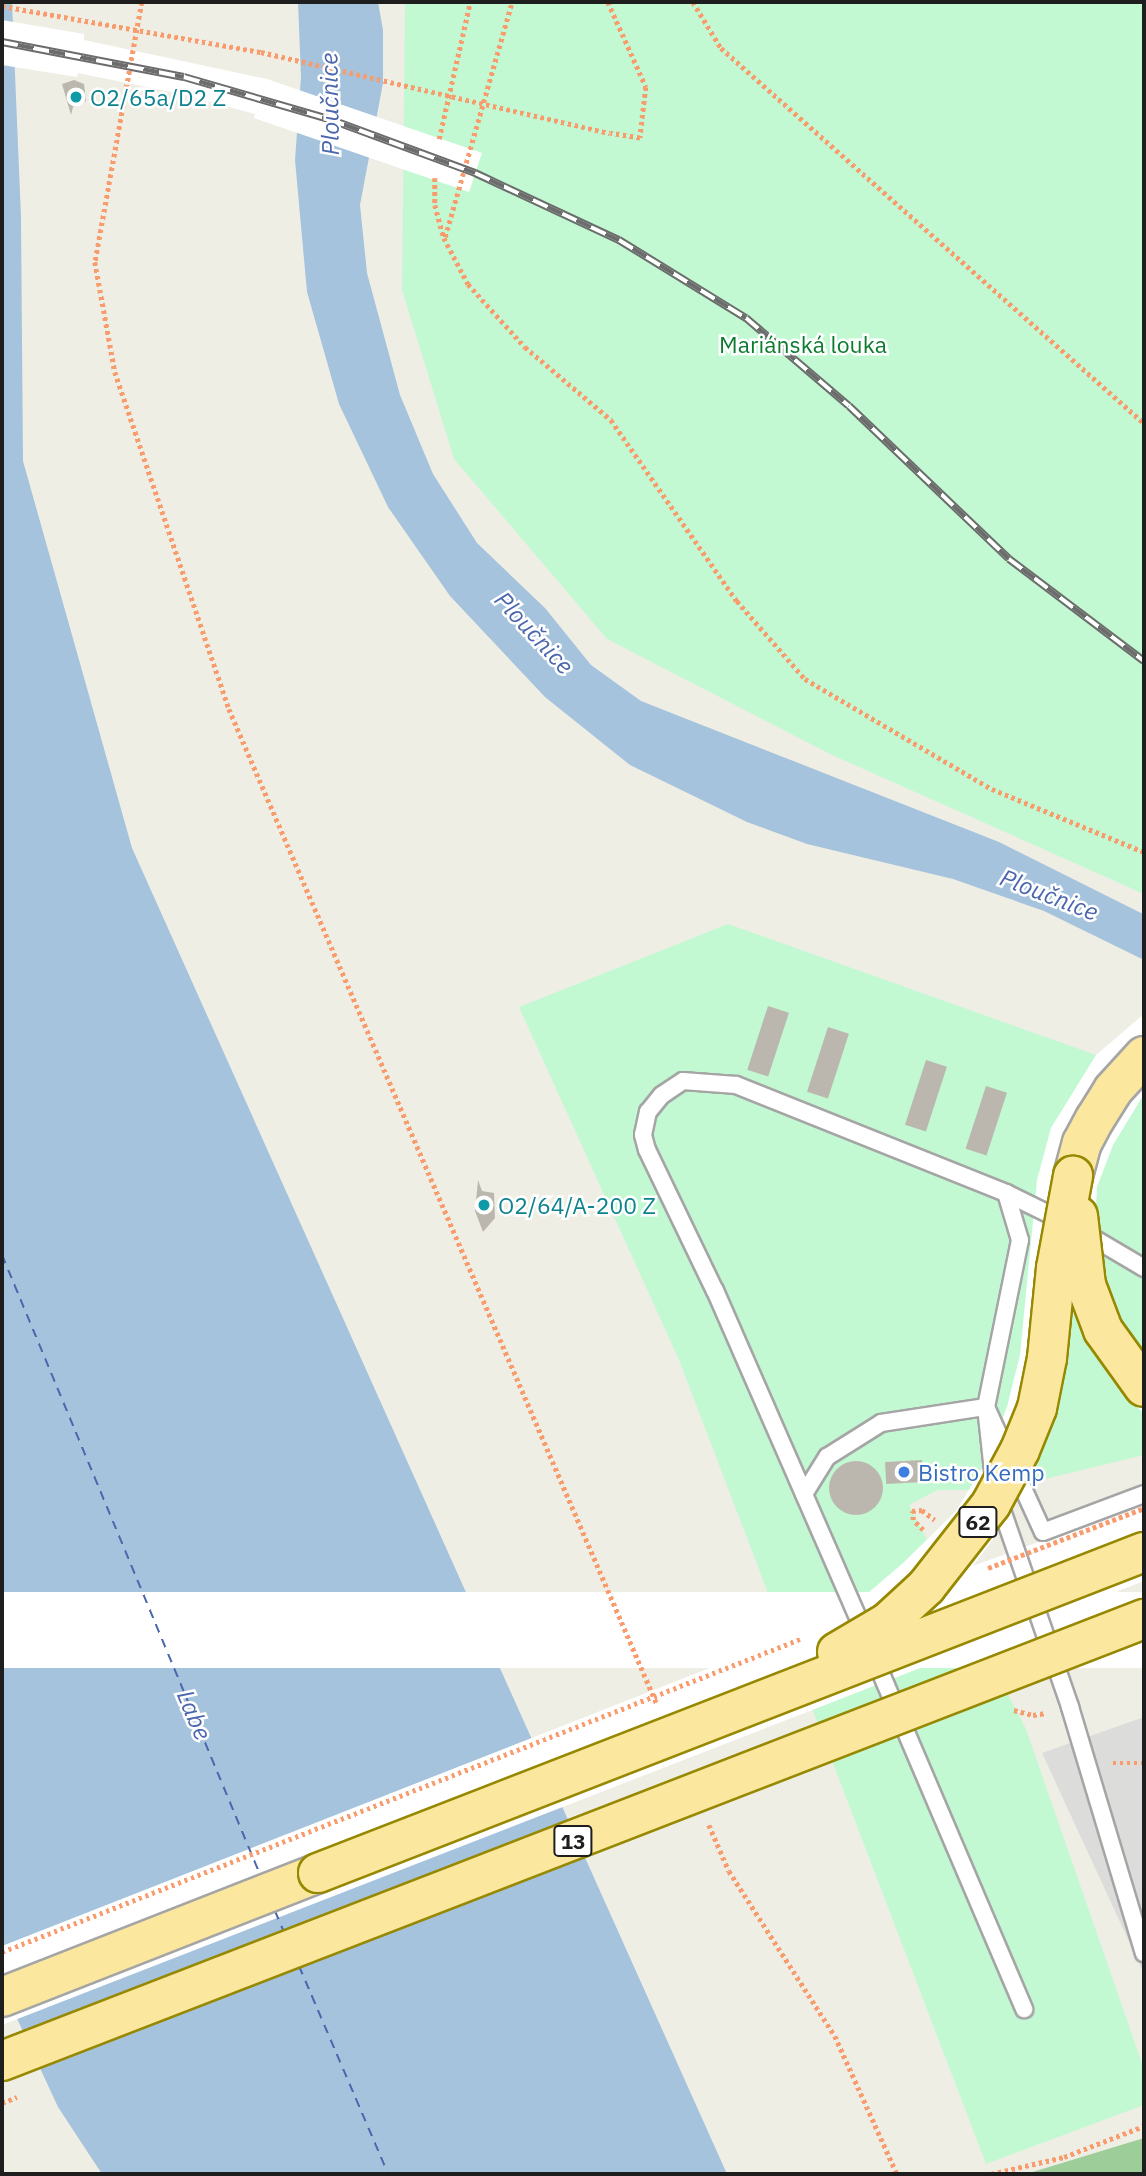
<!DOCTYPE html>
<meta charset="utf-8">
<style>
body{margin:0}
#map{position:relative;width:1146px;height:2176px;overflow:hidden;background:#efeee5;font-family:"IBM Plex Sans",sans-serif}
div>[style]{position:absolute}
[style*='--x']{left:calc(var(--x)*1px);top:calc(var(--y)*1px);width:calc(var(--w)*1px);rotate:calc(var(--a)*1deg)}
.residential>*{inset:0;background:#dcdcdb}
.forest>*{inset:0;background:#9dce9a}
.park>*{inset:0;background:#c2f9d3}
.water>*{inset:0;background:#a5c3dc}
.pier>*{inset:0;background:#fff;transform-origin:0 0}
.ferry>*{height:2px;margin-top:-1px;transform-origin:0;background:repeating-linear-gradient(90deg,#4b66ad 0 9px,transparent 0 16px)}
.building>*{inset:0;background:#bcb7ae;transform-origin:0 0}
.round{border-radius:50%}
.path>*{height:4.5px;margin-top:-2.25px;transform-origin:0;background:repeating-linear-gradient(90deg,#f89b6d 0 3.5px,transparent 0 7px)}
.roads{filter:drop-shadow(2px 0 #a5a5a5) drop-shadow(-2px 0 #a5a5a5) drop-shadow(0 2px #a5a5a5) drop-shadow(0 -2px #a5a5a5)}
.service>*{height:16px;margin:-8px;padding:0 8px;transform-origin:8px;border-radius:8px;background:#fff}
.primary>*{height:38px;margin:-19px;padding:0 19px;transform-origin:19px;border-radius:19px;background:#fbe89e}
.rail>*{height:8px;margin-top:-4px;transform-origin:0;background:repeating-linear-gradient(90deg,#fff 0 16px,#6c6c6c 0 32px);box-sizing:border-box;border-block:2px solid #6c6c6c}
.path-bridge>*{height:4.5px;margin-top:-2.25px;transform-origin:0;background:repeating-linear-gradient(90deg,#f89b6d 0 3.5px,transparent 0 7px)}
.bridges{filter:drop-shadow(2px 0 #978802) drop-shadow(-2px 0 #978802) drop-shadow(0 2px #978802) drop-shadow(0 -2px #978802)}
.primary-bridge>*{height:38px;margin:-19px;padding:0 19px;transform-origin:19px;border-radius:19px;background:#fbe89e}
.dots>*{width:19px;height:19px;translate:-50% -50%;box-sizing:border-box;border:4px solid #fff;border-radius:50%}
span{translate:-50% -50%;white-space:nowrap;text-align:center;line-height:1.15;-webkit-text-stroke:5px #fff;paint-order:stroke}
.shield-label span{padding:2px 5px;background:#fff;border:2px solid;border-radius:5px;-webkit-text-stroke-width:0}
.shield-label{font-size:21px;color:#1e1e1e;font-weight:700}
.culture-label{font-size:23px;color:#0d838f}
.left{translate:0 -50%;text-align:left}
.park-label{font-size:23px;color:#0d7c30}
.shop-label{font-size:23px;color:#366cbe}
.water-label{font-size:24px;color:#4b66ad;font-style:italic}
.frame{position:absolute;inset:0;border:4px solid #1e1e1e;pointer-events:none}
</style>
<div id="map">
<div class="residential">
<i style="clip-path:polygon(1144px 1717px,1144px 1974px,1042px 1753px)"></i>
</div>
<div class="forest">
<i style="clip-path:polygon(1144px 2138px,1144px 2174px,1026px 2174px)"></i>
</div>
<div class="park">
<i style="clip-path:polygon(405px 2px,1144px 2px,1144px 894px,832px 755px,607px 639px,454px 459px,402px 290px)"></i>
<i style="clip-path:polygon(728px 924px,1116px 1062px,1144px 1090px,1144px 1455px,999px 1490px,937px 1490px,909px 1505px,1026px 1729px,1144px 2069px,1144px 2105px,986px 2164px,679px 1360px,519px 1007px)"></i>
</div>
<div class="water">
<i style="clip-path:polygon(2px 2px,12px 2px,21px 217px,23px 461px,132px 848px,727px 2174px,102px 2174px,58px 2107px,2px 1986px)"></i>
<i style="clip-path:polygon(298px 2px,378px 2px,383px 30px,383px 83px,360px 205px,367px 273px,400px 395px,433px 474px,477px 543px,545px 608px,591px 665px,641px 701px,999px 842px,1143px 914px,1144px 960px,1044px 911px,953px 879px,807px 844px,747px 822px,630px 765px,545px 697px,450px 596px,388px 507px,339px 404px,307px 292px,295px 160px,301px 77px)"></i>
</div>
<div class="pier">
<i style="clip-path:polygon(2px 20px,84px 34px,84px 40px,267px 79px,482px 153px,469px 192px,254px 118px,255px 114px,181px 94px,78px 73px,77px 77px,2px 65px)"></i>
<i style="clip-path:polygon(1144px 1014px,1144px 1094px,1113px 1145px,1097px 1187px,1094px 1244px,1108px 1300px,1144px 1363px,1144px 1414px,1111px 1379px,1072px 1312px,1052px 1417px,1031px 1475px,1005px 1523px,973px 1566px,1144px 1503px,1144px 1581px,2px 2025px,2px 1946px,809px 1629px,868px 1593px,902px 1564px,956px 1511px,984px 1465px,1007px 1407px,1020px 1355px,1037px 1180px,1051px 1128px,1096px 1055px)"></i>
<i style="left:1144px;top:1592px;width:76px;height:1226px;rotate:90deg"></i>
</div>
<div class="ferry">
<i style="--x:2;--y:1255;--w:674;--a:67.39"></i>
<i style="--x:275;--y:1911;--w:23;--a:67"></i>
<i style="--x:299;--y:1966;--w:226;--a:66.8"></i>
</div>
<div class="building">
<i style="clip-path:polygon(74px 80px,84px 84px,86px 101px,73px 107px,71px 115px,62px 84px)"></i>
<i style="left:768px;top:1006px;width:22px;height:67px;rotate:18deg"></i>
<i style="left:828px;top:1027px;width:22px;height:68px;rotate:18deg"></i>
<i style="left:926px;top:1060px;width:22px;height:68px;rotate:18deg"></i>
<i style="left:986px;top:1086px;width:22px;height:66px;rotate:18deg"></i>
<i style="clip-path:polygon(478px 1180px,482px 1191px,494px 1193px,495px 1218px,483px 1232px,475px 1211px)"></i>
<i style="left:922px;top:1460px;width:22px;height:37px;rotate:87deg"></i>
<i class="round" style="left:829px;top:1461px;width:54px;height:54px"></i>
</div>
<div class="path">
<i style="--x:142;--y:2;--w:264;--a:100.2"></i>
<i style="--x:95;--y:262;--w:112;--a:79.7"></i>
<i style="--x:115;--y:372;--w:356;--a:71.3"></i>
<i style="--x:229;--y:709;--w:1083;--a:66.73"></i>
<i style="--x:608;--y:2;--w:93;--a:65.9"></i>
<i style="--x:646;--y:87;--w:51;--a:96.7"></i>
<i style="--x:640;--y:138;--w:30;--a:-171"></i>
<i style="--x:693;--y:2;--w:54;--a:58.7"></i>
<i style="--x:721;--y:48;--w:565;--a:41.56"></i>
<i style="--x:439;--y:139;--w:140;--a:-77.2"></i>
<i style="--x:435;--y:178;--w:27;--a:90"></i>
<i style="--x:435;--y:205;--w:34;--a:75"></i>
<i style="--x:444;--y:238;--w:52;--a:62.4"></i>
<i style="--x:468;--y:284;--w:85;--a:47.9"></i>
<i style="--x:525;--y:347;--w:113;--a:40.3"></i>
<i style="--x:611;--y:420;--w:221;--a:55.2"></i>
<i style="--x:737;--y:601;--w:103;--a:48.9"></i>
<i style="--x:805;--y:679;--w:217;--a:30.5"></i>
<i style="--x:992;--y:789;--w:165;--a:22.5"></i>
<i style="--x:445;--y:237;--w:244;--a:-74.1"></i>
<i style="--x:923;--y:1530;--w:14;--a:-135"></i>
<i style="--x:913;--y:1520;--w:9;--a:-96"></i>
<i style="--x:912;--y:1511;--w:10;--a:-6"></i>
<i style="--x:922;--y:1510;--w:16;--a:38"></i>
<i style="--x:1014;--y:1710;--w:20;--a:15"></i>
<i style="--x:1033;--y:1715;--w:13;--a:-9"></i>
<i style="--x:1113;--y:1763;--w:31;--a:0"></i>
<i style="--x:709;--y:1825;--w:50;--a:66.5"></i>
<i style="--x:729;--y:1871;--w:196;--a:57.3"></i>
<i style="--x:835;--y:2036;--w:151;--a:65.8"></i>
<i style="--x:991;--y:2174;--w:75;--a:-13.1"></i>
<i style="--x:1064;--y:2157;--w:86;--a:-21.2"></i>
</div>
<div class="roads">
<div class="service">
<i style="--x:1006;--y:1193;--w:49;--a:73.4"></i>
<i style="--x:1020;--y:1240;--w:170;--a:101.5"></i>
<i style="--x:986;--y:1407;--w:83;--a:83.8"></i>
<i style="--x:995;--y:1490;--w:230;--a:70.9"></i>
<i style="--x:1070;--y:1707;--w:257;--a:73.3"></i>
<i style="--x:1083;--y:1232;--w:71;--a:30.5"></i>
<i style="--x:804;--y:1494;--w:44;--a:-58.1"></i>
<i style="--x:827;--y:1457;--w:64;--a:-32.2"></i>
<i style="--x:881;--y:1423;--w:106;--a:-8.7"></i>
<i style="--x:986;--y:1407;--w:137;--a:65.5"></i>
<i style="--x:1043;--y:1532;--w:108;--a:-20.6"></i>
<i style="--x:866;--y:1636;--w:377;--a:-113.6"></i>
<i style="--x:715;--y:1291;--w:157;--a:-115.7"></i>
<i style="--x:647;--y:1150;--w:16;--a:-105"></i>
<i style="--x:643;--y:1135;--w:24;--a:-78"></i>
<i style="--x:648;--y:1112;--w:22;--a:-51"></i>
<i style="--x:662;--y:1095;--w:25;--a:-34"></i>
<i style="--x:683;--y:1081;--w:53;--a:4.3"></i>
<i style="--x:736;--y:1085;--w:291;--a:21.8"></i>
<i style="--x:1006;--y:1193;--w:64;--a:26.2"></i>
<i style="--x:874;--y:1657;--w:383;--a:66.9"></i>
</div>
<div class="primary">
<i style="--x:1073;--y:1176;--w:34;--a:-75"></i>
<i style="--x:1082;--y:1143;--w:27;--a:-62"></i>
<i style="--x:1095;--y:1119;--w:34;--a:-58"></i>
<i style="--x:1113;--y:1090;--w:46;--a:-47.6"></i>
<i style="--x:2;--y:1997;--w:339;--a:-21.4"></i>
</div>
</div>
<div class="rail">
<i style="--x:2;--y:42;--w:185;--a:10.9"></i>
<i style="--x:184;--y:77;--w:151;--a:16.2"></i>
<i style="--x:329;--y:119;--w:156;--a:20.3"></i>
<i style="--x:475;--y:173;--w:159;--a:25"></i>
<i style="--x:619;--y:240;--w:149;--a:31.6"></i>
<i style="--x:746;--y:318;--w:135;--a:40.5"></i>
<i style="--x:849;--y:406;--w:221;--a:43.7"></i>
<i style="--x:1009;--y:559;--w:169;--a:37.1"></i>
</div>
<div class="path-bridge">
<i style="--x:2;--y:6;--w:263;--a:10.1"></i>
<i style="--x:261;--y:52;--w:358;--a:13.1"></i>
<i style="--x:988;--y:1568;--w:167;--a:-21"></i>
<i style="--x:2;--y:1952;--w:860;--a:-21.41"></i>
<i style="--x:2;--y:2103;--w:16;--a:-22"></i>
</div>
<div class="bridges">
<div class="primary-bridge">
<i style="--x:1078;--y:1216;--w:69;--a:83.4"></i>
<i style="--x:1086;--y:1285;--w:48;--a:69.3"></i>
<i style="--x:1103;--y:1330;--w:70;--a:54.3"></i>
<i style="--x:837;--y:1652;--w:59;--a:-30.5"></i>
<i style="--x:888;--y:1622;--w:52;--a:-42.6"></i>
<i style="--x:926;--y:1587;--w:105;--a:-51.9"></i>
<i style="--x:991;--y:1504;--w:61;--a:-61.8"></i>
<i style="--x:1020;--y:1450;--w:45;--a:-68"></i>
<i style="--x:1037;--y:1408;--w:51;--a:-78.7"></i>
<i style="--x:1047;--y:1358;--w:90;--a:-84.3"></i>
<i style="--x:1056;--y:1268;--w:94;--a:-79.5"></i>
<i style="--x:318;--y:1873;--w:886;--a:-21.24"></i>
<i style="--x:2;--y:2061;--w:1225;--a:-21.16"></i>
</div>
</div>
<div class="dots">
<i style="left:76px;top:97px;background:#0f9aa8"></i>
<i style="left:484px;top:1205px;background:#0f9aa8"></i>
<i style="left:904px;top:1472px;background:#3f7fe0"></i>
</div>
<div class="shield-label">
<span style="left:978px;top:1522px">62</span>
<span style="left:573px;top:1841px">13</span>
</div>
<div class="culture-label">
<span class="left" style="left:90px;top:97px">O2/65a/D2 Z</span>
<span class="left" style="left:498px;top:1205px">O2/64/A-200 Z</span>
</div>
<div class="park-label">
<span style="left:803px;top:344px">Mariánská louka</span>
</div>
<div class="shop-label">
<span class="left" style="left:918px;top:1472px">Bistro Kemp</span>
</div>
<div class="water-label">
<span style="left:330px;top:104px;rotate:-91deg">Ploučnice</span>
<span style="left:534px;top:633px;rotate:47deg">Ploučnice</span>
<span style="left:1049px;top:895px;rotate:21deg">Ploučnice</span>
<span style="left:194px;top:1715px;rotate:67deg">Labe</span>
</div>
<div class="frame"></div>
</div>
